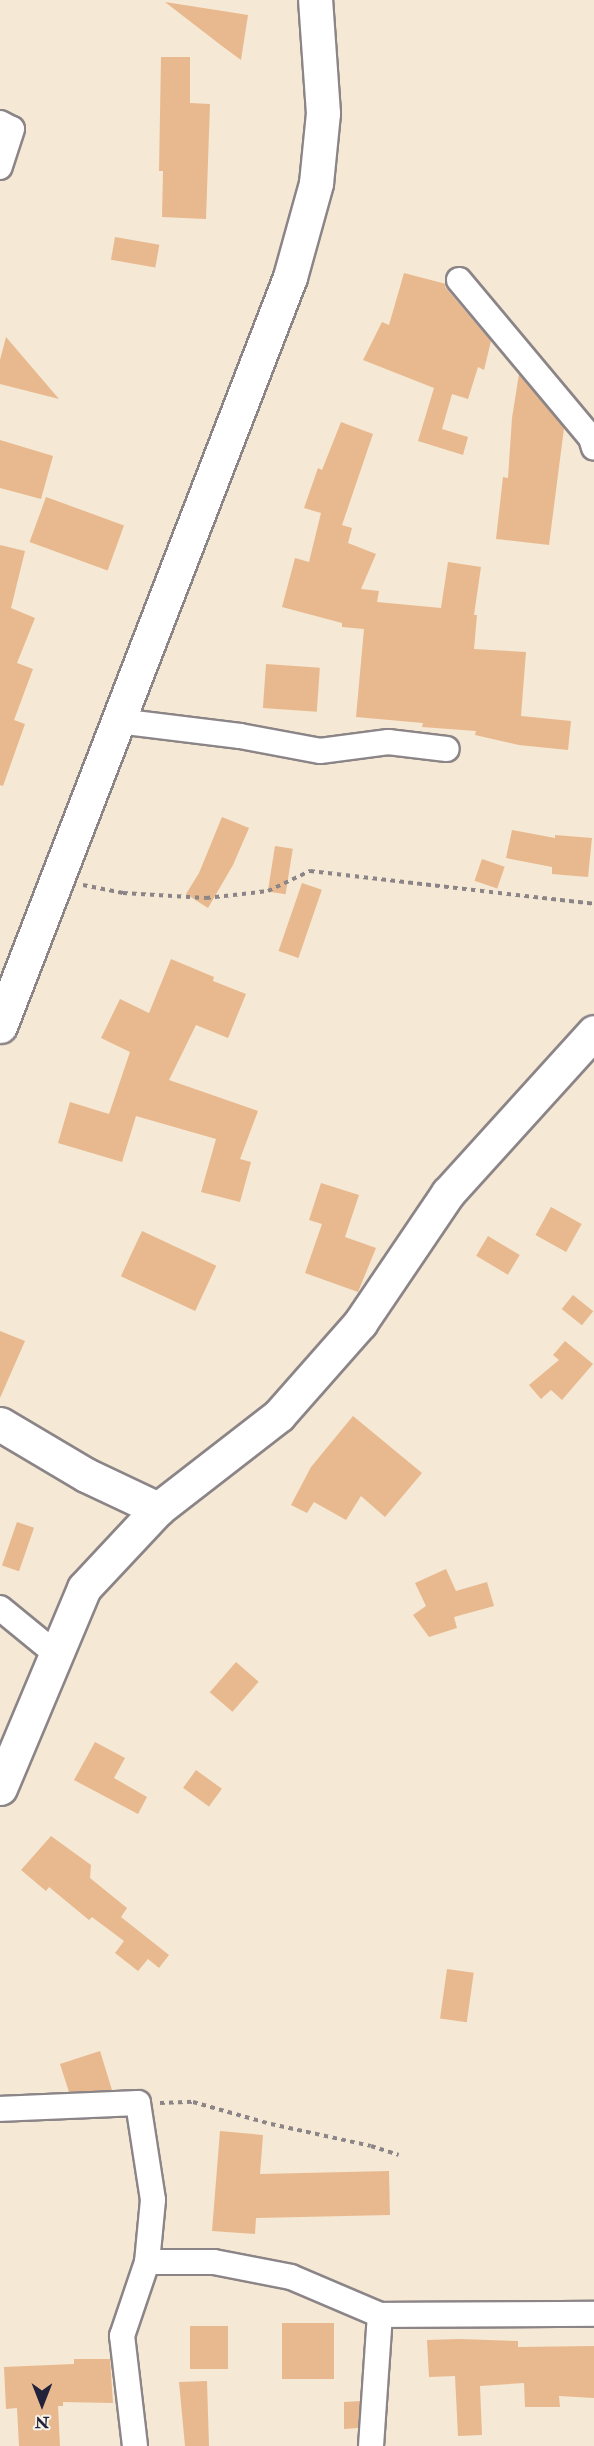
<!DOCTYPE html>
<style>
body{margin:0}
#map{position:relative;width:594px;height:2446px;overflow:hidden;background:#f5e8d4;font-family:"IM FELL Double Pica",serif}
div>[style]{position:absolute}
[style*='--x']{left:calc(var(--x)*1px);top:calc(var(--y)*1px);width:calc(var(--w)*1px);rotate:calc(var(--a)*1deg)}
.building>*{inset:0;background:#e8b98f;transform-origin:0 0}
.path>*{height:4px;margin-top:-2px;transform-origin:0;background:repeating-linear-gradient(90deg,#8c8588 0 4.5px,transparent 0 9px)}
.roads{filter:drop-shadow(2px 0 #8c8588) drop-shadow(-2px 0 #8c8588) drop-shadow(0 2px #8c8588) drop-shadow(0 -2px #8c8588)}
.street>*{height:24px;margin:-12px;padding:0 12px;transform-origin:12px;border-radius:12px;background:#fff}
.secondary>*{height:33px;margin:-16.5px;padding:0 16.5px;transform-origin:16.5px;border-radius:16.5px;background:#fff}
span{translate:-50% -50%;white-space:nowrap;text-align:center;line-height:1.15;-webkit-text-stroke:4.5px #f7f3e8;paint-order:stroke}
.north{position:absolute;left:12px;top:2374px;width:60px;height:60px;-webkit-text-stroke:4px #f7f3e8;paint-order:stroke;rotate:180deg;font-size:16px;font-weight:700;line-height:24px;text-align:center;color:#22223b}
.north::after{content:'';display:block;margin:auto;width:21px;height:27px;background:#22223b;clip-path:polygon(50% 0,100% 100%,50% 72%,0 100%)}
</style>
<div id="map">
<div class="building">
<i style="clip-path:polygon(165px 2px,248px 15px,241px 60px,222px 46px)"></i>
<i style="clip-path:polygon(161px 57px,190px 57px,190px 103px,210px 104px,206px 219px,162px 217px,163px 171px,159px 171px)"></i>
<i style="left:115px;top:237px;width:45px;height:23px;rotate:10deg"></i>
<i style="clip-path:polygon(404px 273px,446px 284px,445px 287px,491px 341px,484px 370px,478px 367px,468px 399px,452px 394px,442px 429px,468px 437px,463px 455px,418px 441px,434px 388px,363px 360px,382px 322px,389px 325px)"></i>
<i style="clip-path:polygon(6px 337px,59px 399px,0 384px,0 360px)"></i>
<i style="clip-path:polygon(519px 374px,564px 428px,549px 545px,496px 539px,503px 477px,508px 478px,512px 418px)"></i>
<i style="clip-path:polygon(341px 422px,373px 434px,342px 525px,352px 528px,348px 543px,376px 554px,361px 589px,379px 591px,377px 602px,441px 608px,448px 562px,481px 567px,474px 615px,477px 615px,474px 649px,526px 652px,521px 716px,571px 721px,568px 750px,519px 745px,475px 735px,476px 731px,422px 727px,423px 723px,356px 717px,364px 629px,342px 627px,342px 623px,282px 607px,295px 558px,309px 562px,321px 513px,304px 508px,318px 468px,322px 470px)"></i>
<i style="clip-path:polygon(0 440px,53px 456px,41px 499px,0 488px)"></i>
<i style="left:46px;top:497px;width:83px;height:48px;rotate:20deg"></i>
<i style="clip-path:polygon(0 545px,25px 551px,11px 608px,35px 618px,17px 663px,33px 669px,14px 720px,25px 724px,3px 786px,0 785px)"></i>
<i style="left:266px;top:664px;width:54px;height:44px;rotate:4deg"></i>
<i style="clip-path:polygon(222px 817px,249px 828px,233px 865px,208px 908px,186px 894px,199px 873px)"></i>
<i style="clip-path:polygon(512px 830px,555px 838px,555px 835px,592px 838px,588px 877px,552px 874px,552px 867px,506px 858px)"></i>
<i style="left:275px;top:846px;width:18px;height:46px;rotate:9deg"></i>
<i style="left:482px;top:859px;width:24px;height:23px;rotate:19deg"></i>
<i style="left:302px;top:883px;width:21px;height:72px;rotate:19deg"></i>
<i style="clip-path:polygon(171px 959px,214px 977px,213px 981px,246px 994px,228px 1038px,196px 1025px,169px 1080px,258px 1111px,240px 1159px,251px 1162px,240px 1202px,201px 1192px,216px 1139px,136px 1116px,122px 1162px,58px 1143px,70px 1102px,109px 1114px,130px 1052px,101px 1038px,120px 999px,149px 1013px)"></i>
<i style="clip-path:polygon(321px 1183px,359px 1195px,345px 1237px,376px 1248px,358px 1292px,305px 1273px,322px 1224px,309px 1220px)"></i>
<i style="left:551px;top:1207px;width:35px;height:32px;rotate:29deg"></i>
<i style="left:142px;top:1231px;width:82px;height:50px;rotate:25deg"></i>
<i style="left:488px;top:1236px;width:37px;height:23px;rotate:31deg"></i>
<i style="left:573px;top:1295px;width:26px;height:18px;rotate:39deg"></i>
<i style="clip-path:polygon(0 1331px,25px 1341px,0 1398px)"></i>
<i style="clip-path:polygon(565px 1341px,593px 1364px,562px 1400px,551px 1390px,541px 1399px,529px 1385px,559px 1360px,553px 1355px)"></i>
<i style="clip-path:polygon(353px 1416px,422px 1473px,385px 1517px,361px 1496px,346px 1520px,314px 1502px,307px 1513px,291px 1505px,311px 1467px)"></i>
<i style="left:17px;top:1522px;width:18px;height:46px;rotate:19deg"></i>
<i style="clip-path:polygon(446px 1569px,456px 1591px,487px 1582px,494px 1606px,454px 1617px,457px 1628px,429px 1637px,413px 1615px,426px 1606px,415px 1583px)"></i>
<i style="left:236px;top:1662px;width:30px;height:40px;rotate:41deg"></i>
<i style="clip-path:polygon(95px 1742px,125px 1758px,114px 1778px,147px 1797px,138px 1814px,74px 1780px)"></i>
<i style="left:196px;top:1770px;width:32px;height:22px;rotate:36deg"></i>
<i style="clip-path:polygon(51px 1836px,91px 1865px,90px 1878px,127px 1908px,121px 1917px,169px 1955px,159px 1968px,148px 1959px,138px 1971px,115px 1953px,124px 1941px,92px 1917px,89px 1920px,49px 1887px,46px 1891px,21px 1870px)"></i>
<i style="left:447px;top:1969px;width:27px;height:50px;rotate:8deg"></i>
<i style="clip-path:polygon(100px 2051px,112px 2090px,69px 2092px,60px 2064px)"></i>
<i style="clip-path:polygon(220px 2131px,263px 2135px,260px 2174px,389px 2171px,390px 2215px,256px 2218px,255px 2234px,212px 2231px)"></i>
<i style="left:282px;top:2323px;width:52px;height:56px"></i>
<i style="left:228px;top:2326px;width:43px;height:38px;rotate:90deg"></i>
<i style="clip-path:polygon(459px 2339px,518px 2341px,518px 2347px,594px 2346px,594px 2398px,559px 2396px,560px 2407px,525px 2407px,524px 2383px,480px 2386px,482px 2435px,458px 2436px,455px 2376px,429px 2377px,427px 2340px)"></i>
<i style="clip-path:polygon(74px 2359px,110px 2359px,113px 2403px,63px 2402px,63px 2406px,58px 2406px,60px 2446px,19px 2446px,17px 2408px,6px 2409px,4px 2367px,74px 2364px)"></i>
<i style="clip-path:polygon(207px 2381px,209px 2446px,185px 2446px,179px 2382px)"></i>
<i style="clip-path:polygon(360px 2401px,358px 2428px,344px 2429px,344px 2402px)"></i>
</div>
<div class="path">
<i style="--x:83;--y:885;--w:41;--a:11.3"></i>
<i style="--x:123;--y:893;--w:83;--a:3.4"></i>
<i style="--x:206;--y:898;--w:62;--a:-6.4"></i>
<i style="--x:268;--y:891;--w:47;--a:-25.5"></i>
<i style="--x:310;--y:871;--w:286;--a:6.6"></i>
<i style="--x:160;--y:2103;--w:33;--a:-2"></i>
<i style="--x:193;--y:2102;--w:81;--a:15.8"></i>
<i style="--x:271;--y:2124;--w:102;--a:12.4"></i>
<i style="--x:371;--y:2146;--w:29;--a:18"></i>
</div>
<div class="roads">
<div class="street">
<i style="--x:0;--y:123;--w:13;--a:27"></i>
<i style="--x:12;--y:129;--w:40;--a:108"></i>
<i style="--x:459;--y:280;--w:206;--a:50.1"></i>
<i style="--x:591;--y:438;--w:10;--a:73"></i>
<i style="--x:118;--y:721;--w:123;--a:7"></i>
<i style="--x:240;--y:736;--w:81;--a:10.6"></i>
<i style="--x:320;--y:751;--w:69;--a:-7.5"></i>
<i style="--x:388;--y:742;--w:59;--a:6.8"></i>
<i style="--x:0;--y:1608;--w:71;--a:39.3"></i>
<i style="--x:0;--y:2109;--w:138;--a:-2.5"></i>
<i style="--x:138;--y:2103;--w:98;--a:81.2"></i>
<i style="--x:153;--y:2200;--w:62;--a:95.5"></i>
<i style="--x:147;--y:2262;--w:67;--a:0"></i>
<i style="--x:214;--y:2262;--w:78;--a:11"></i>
<i style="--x:291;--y:2277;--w:97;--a:23.1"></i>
<i style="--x:380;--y:2315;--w:214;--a:-0.3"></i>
<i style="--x:135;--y:2446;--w:111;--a:-96.7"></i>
<i style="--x:122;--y:2336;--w:78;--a:-71.3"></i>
<i style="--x:371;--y:2446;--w:131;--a:-86.1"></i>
</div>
<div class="secondary">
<i style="--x:0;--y:1026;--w:803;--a:-68.83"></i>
<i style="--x:290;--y:277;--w:98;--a:-74.5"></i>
<i style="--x:316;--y:183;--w:70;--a:-84.3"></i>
<i style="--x:323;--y:113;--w:113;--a:-94"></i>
<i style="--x:0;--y:1424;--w:100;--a:30.7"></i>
<i style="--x:86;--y:1475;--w:80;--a:25.3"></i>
<i style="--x:0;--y:1788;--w:217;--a:-67.2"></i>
<i style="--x:84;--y:1588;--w:108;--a:-46.9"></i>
<i style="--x:158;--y:1509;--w:153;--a:-37.8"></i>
<i style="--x:279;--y:1415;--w:123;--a:-48.6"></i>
<i style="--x:360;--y:1323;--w:157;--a:-55.9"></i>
<i style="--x:448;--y:1193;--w:217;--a:-47.8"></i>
</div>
</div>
<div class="north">N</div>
</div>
